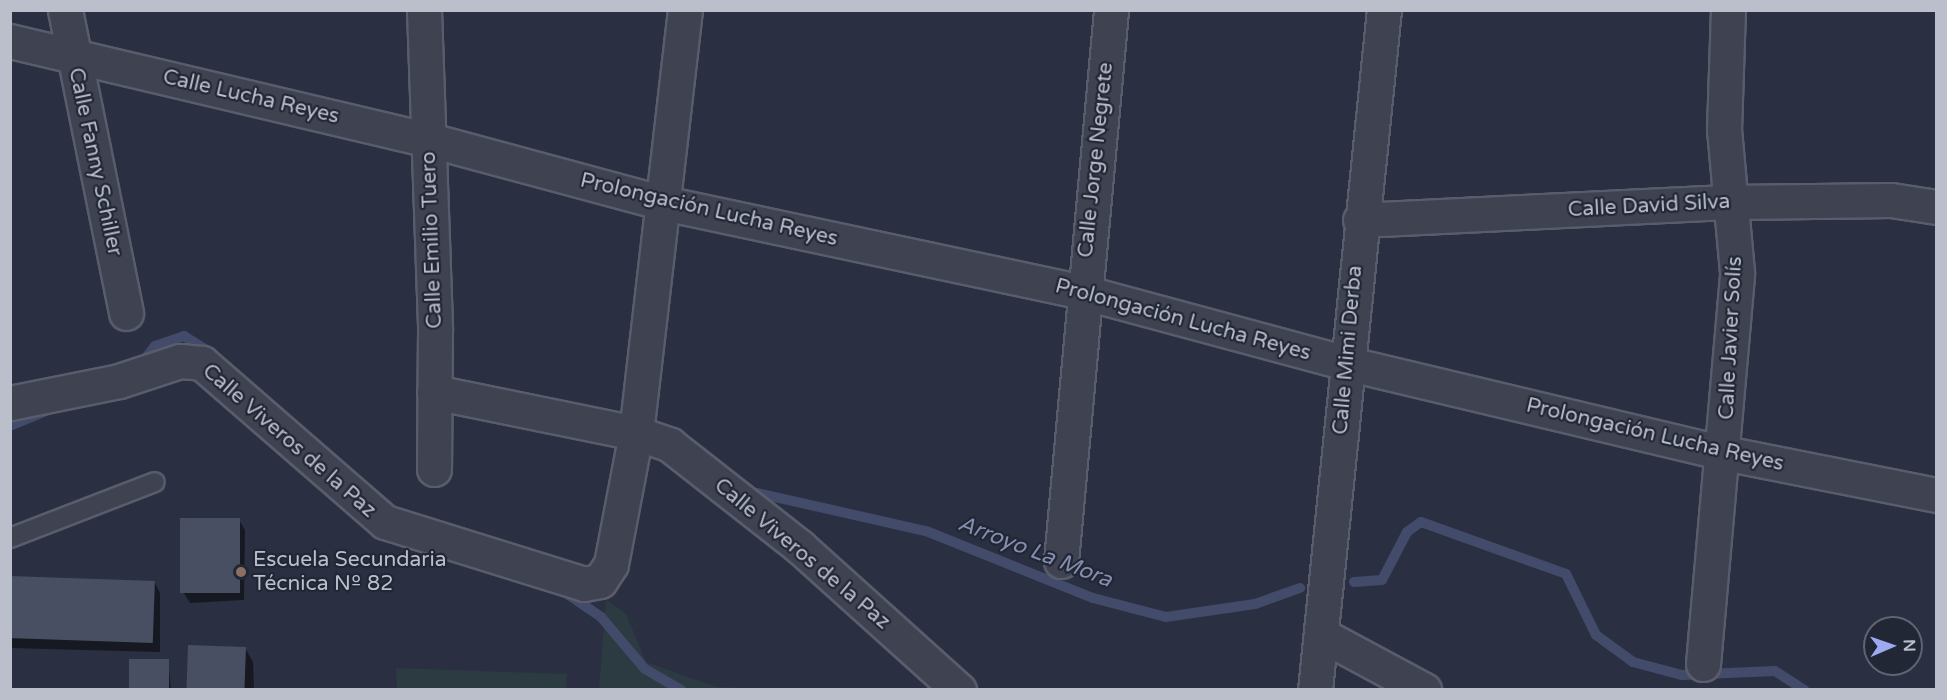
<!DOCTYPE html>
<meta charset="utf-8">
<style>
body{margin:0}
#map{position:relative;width:1947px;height:700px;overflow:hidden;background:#2a2f41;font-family:"Varela Round",sans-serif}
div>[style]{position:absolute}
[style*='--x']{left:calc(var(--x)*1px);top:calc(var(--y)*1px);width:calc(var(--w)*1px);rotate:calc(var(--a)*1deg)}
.green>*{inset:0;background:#2c3b42}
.shadow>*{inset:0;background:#0007}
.stream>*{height:10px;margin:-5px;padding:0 5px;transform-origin:5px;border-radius:5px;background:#434b6a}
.building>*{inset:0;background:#494f62;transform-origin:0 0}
.roads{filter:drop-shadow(2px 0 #595d6b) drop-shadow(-2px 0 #595d6b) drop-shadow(0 2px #595d6b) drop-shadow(0 -2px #595d6b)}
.service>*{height:18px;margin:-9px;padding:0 9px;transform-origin:9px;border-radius:9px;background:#3e4251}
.minor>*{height:33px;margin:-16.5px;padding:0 16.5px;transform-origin:16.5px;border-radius:16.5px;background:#3e4251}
.dots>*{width:16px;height:16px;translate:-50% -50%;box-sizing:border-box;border:3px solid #222736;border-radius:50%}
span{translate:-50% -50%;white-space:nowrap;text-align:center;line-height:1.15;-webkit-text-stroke:4.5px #222736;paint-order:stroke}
.street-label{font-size:21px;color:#bbbecb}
.poi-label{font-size:21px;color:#bbbecb}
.left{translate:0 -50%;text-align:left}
.water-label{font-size:22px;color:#868eaf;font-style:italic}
.frame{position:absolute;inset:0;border:12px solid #bbbecb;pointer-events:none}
.north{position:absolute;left:1863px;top:616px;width:60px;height:60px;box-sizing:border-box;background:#222736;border:2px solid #5f6372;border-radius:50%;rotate:88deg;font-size:16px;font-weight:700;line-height:24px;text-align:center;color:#bbbecb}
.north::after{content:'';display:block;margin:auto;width:21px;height:27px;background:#9cabef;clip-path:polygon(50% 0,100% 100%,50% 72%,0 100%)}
</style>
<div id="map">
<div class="green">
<i style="clip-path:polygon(606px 600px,626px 614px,646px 662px,716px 687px,790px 689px,599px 689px)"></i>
<i style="clip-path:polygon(396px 668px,567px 674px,566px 689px,397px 689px)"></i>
</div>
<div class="shadow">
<i style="clip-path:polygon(239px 520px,245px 530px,244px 600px,190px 603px,184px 593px)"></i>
<i style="clip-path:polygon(10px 577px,155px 583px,160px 593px,160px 652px,10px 648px)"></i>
<i style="clip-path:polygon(245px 648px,253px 662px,254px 690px,190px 690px)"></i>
<i style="clip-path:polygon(168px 660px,171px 690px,131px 690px)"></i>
</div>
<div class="stream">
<i style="--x:142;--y:363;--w:21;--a:-53"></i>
<i style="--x:155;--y:346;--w:31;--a:-19"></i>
<i style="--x:184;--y:336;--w:34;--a:32"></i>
<i style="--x:10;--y:426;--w:44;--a:-22.5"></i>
<i style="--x:757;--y:493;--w:173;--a:12.7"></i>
<i style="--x:926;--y:531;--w:180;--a:21.9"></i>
<i style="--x:1093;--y:598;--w:75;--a:14.6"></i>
<i style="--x:1166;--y:617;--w:90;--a:-8.3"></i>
<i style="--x:1255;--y:604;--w:48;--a:-19.6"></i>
<i style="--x:1354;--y:582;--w:28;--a:-4"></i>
<i style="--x:1382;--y:580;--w:54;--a:-62.5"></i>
<i style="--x:1407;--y:532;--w:17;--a:-36"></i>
<i style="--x:1421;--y:522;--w:154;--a:19.7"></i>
<i style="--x:1566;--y:574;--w:68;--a:63.8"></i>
<i style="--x:1596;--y:635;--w:46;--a:36.1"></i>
<i style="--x:1633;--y:662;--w:51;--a:14.9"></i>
<i style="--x:1682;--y:675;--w:93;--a:-2.5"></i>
<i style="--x:1775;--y:671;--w:35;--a:33"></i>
<i style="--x:563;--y:591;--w:46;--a:34.4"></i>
<i style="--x:601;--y:617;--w:68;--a:49.8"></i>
<i style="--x:645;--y:669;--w:42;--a:30.3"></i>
</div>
<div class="building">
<i style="left:180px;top:518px;width:60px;height:75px"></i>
<i style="left:10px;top:576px;width:145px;height:62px;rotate:2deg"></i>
<i style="left:188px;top:645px;width:58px;height:45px;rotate:2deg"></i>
<i style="left:129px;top:659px;width:40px;height:31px"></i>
</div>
<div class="roads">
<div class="service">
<i style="--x:10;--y:538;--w:155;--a:-21.1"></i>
</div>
<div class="minor">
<i style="--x:65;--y:10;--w:309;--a:78.6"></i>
<i style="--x:424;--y:10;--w:320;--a:88"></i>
<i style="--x:435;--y:330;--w:139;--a:90.4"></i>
<i style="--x:10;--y:41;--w:432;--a:13.3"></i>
<i style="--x:430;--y:140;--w:242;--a:15.1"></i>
<i style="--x:664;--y:203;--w:428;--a:12"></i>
<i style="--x:1083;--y:292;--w:272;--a:15.1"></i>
<i style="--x:1346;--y:363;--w:389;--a:13.4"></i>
<i style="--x:1724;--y:453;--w:216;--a:11.2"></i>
<i style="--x:1360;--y:220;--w:372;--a:-2.8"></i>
<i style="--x:1732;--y:202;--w:159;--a:-0.7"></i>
<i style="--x:1891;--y:200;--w:46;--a:8.8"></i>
<i style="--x:434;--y:392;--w:206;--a:11.5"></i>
<i style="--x:636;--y:433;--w:36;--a:19"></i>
<i style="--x:670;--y:445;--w:165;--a:38.1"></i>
<i style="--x:800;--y:547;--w:214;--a:42"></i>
<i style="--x:10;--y:403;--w:111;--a:-11.4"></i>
<i style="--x:119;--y:381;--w:64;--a:-18.2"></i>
<i style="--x:180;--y:361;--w:22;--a:5"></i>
<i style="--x:202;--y:363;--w:242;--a:41"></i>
<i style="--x:385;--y:522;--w:208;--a:17.3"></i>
<i style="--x:584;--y:584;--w:16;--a:-11"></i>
<i style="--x:600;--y:581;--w:20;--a:-57"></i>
<i style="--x:611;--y:564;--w:133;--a:-79.2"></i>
<i style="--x:636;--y:433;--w:426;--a:-83.4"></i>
<i style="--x:1061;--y:561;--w:553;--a:-84.81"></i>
<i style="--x:1322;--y:635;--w:116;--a:28.3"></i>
<i style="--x:1703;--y:664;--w:393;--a:-85"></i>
<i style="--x:1737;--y:272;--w:143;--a:-95.2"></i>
<i style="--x:1724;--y:130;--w:120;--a:-88.1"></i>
<i style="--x:1315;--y:690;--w:683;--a:-84.21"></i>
</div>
</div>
<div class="dots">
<i style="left:241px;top:572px;background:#8d6e63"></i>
</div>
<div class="street-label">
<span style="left:251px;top:97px;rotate:13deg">Calle Lucha Reyes</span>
<span style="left:1096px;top:160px;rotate:-84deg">Calle Jorge Negrete</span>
<span style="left:95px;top:162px;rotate:78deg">Calle Fanny Schiller</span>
<span style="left:1649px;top:206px;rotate:-3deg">Calle David Silva</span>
<span style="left:709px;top:210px;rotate:13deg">Prolongación Lucha Reyes</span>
<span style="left:432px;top:240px;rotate:-92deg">Calle Emilio Tuero</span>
<span style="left:1183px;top:320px;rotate:15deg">Prolongación Lucha Reyes</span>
<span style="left:1731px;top:338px;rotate:-87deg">Calle Javier Solís</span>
<span style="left:1348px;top:350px;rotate:-85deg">Calle Mimi Derba</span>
<span style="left:1655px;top:435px;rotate:13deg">Prolongación Lucha Reyes</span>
<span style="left:289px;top:441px;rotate:41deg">Calle Viveros de la Paz</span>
<span style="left:802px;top:554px;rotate:40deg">Calle Viveros de la Paz</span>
</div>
<div class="poi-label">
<span class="left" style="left:253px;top:572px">Escuela Secundaria<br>Técnica Nº 82</span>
</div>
<div class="water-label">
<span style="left:1035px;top:552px;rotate:21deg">Arroyo La Mora</span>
</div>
<div class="frame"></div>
<div class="north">N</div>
</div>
